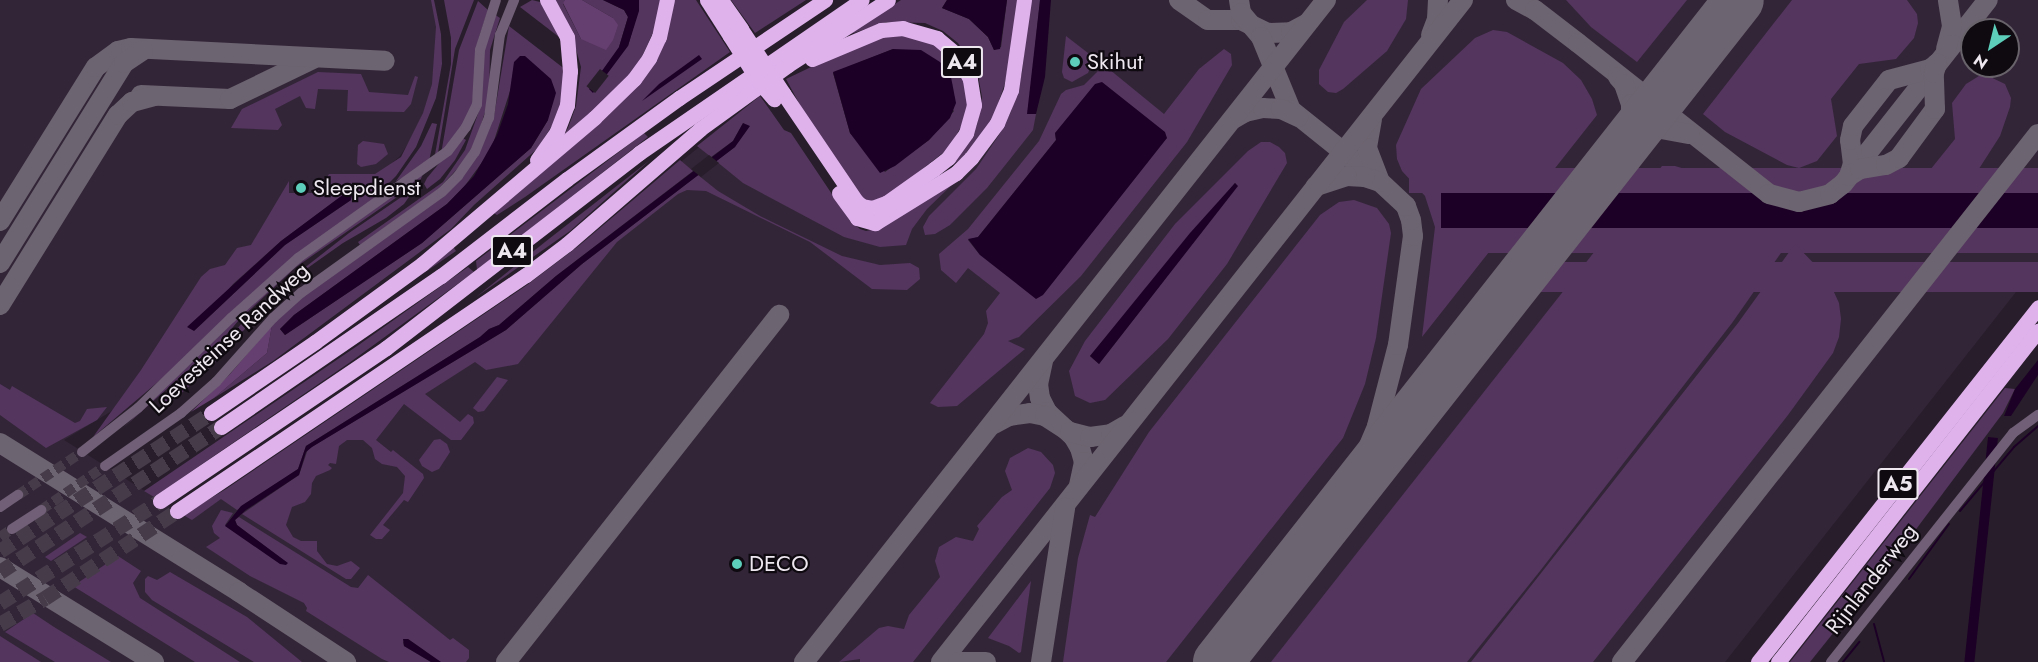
<!DOCTYPE html>
<style>
body{margin:0}
#map{position:relative;width:2038px;height:662px;overflow:hidden;background:#281e2b;font-family:Jost,sans-serif}
div>[style]{position:absolute}
[style*='--x']{left:calc(var(--x)*1px);top:calc(var(--y)*1px);width:calc(var(--w)*1px);rotate:calc(var(--a)*1deg)}
.built>*{inset:0;background:#332538}
.green>*{inset:0;background:#54355e;transform-origin:0 0}
.forest>*{inset:0;background:#663f71}
.water>*{inset:0;background:#1d0026;transform-origin:0 0}
.pier>*{inset:0;background:#281e2b;transform-origin:0 0}
.stream>*{height:2px;margin:-1px;padding:0 1px;transform-origin:1px;border-radius:1px;background:#1d0026}
.taxiway>*{height:20px;margin:-10px;padding:0 10px;transform-origin:10px;border-radius:10px;background:#6c6470}
.runway>*{height:50px;margin:-25px;padding:0 25px;transform-origin:25px;border-radius:25px;background:#6c6470}
.minor-tunnel>*{height:10px;margin-top:-5px;transform-origin:0;background:repeating-linear-gradient(90deg,#463c49 0 10px,transparent 0 15px)}
.highway-tunnel>*{height:15px;margin-top:-7.5px;transform-origin:0;background:repeating-linear-gradient(90deg,#463c49 0 15px,transparent 0 23px)}
.minor>*{height:10px;margin:-5px;padding:0 5px;transform-origin:5px;border-radius:5px;background:#705f76}
.highway>*{height:15px;margin:-7.5px;padding:0 7.5px;transform-origin:7.5px;border-radius:7.5px;background:#dfb2ec}
.highway-bridge>*{height:15px;margin:-7.5px;padding:0 7.5px;transform-origin:7.5px;border-radius:7.5px;background:#dfb2ec}
.dots>*{width:16px;height:16px;translate:-50% -50%;box-sizing:border-box;border:3px solid #0e0a10;border-radius:50%}
span{translate:-50% -50%;white-space:nowrap;text-align:center;line-height:1.15;-webkit-text-stroke:4.5px #0e0a10;paint-order:stroke}
.shield-label span{padding:2px 4px;background:#0e0a10;border:2px solid;border-radius:4px;-webkit-text-stroke-width:0}
.shield-label{font-size:21px;color:#eee7f0;font-weight:700}
.poi-label{font-size:22px;color:#eee7f0}
.left{translate:0 -50%;text-align:left}
.street-label{font-size:22px;color:#eee7f0}
.north{position:absolute;left:1960px;top:18px;width:60px;height:60px;box-sizing:border-box;background:#0e0a10;border:2px solid #68626a;border-radius:50%;rotate:215deg;font-size:16px;font-weight:700;line-height:24px;text-align:center;color:#eee7f0}
.north::after{content:'';display:block;margin:auto;width:21px;height:27px;background:#5cceba;clip-path:polygon(50% 0,100% 100%,50% 72%,0 100%)}
</style>
<div id="map">
<div class="built">
<i style="clip-path:polygon(evenodd,0 0,432px 0,437px 29px,435px 74px,427px 104px,414px 134px,400px 156px,131px 395px,110px 412px,64px 440px,186px 517px,503px 306px,756px 101px,854px 228px,868px 233px,883px 229px,978px 158px,1029px 0,2038px 0,2038px 264px,1725px 662px,0 662px,0 0,1972px 30px,2008px 30px,2008px 66px,1972px 66px,1972px 30px)"></i>
</div>
<div class="green">
<i style="clip-path:polygon(evenodd,431px 0,434px 0,441px 34px,442px 64px,436px 98px,416px 147px,396px 176px,371px 201px,93px 437px,141px 370px,201px 277px,210px 269px,225px 265px,237px 248px,251px 245px,289px 181px,289px 193px,313px 193px,315px 179px,325px 180px,329px 174px,375px 174px,401px 157px,423px 113px,432px 84px,436px 27px,431px 0,347px 192px,351px 200px,285px 245px,194px 331px,233px 284px,281px 241px,347px 192px)"></i>
<i style="clip-path:polygon(444px 0,474px 0,455px 49px,437px 159px,434px 160px,451px 64px,451px 38px)"></i>
<i style="clip-path:polygon(532px 0,540px 2px,559px 37px,520px 7px)"></i>
<i style="clip-path:polygon(553px 0,565px 0,563px 4px,581px 39px,613px 18px,582px 0,603px 0,624px 10px,628px 17px,619px 47px,628px 46px,638px 11px,639px 0,662px 0,660px 17px,635px 72px,558px 144px,568px 128px,576px 106px,581px 67px,572px 35px,560px 8px)"></i>
<i style="clip-path:polygon(671px 0,696px 0,730px 52px,525px 197px,497px 215px,492px 212px,620px 101px)"></i>
<i style="clip-path:polygon(731px 0,806px 0,755px 33px)"></i>
<i style="clip-path:polygon(901px 0,947px 0,942px 8px,969px 19px,988px 37px,994px 50px,1001px 47px,1007px 0,1020px 0,1005px 83px,992px 121px,961px 159px,935px 178px,968px 142px,977px 125px,982px 97px,978px 75px,958px 43px,943px 31px,925px 23px,886px 22px,848px 35px)"></i>
<i style="clip-path:polygon(1030px 0,1040px 0,1028px 114px,1036px 114px,1033px 130px,987px 188px,950px 225px,935px 234px,925px 235px,923px 227px,929px 216px,976px 169px,999px 135px,1011px 112px,1022px 73px)"></i>
<i style="clip-path:polygon(1367px 0,1408px 0,1406px 19px,1387px 51px,1343px 89px,1336px 93px,1328px 92px,1319px 84px,1319px 70px,1344px 22px)"></i>
<i style="clip-path:polygon(1566px 0,1687px 0,1637px 62px,1591px 27px)"></i>
<i style="clip-path:polygon(1792px 0,1907px 0,1917px 14px,1918px 23px,1914px 38px,1896px 59px,1859px 64px,1831px 99px,1837px 136px,1817px 161px,1799px 168px,1787px 165px,1725px 132px,1703px 114px)"></i>
<i style="clip-path:polygon(478px 1px,488px 10px,479px 37px,472px 106px,466px 121px,441px 154px,459px 50px)"></i>
<i style="clip-path:polygon(494px 14px,500px 18px,490px 50px,489px 99px,476px 141px,461px 165px,436px 191px,360px 245px,358px 242px,443px 182px,465px 150px,479px 111px,483px 49px)"></i>
<i style="clip-path:polygon(evenodd,509px 26px,566px 70px,566px 85px,555px 121px,537px 149px,474px 205px,451px 229px,273px 361px,214px 398px,267px 353px,272px 325px,304px 295px,441px 198px,494px 116px,509px 26px,511px 88px,548px 120px,531px 148px,422px 243px,285px 335px,280px 329px,294px 315px,447px 204px,464px 187px,491px 150px,511px 88px)"></i>
<i style="clip-path:polygon(1493px 30px,1507px 32px,1563px 63px,1581px 80px,1592px 99px,1597px 115px,1422px 337px,1435px 227px,1425px 196px,1402px 171px,1397px 159px,1396px 145px,1421px 89px,1475px 38px)"></i>
<i style="clip-path:polygon(evenodd,911px 35px,922px 37px,947px 52px,964px 77px,968px 107px,963px 123px,949px 148px,879px 203px,867px 204px,813px 129px,786px 79px,853px 47px,883px 37px,911px 35px,893px 49px,954px 111px,929px 140px,885px 172px,850px 133px,833px 73px,893px 49px)"></i>
<i style="clip-path:polygon(1066px 36px,1088px 53px,1092px 63px,1088px 73px,1072px 82px,1064px 78px,1062px 72px)"></i>
<i style="clip-path:polygon(evenodd,1224px 49px,1231px 54px,1232px 65px,1187px 142px,1081px 276px,1019px 337px,1008px 341px,1025px 349px,957px 406px,938px 407px,930px 403px,984px 334px,988px 323px,986px 311px,1000px 293px,968px 268px,956px 283px,941px 270px,939px 254px,968px 229px,1039px 141px,1061px 94px,1066px 90px,1084px 85px,1104px 65px,1164px 114px,1199px 69px,1224px 49px,1055px 133px,1167px 138px,980px 255px,968px 240px,978px 237px,1056px 140px,1055px 133px)"></i>
<i style="clip-path:polygon(318px 72px,361px 74px,369px 92px,408px 95px,415px 76px,418px 77px,411px 104px,404px 112px,347px 111px,348px 90px,318px 89px,315px 109px,306px 108px,300px 96px,275px 109px,282px 125px,278px 130px,231px 128px,242px 109px)"></i>
<i style="clip-path:polygon(1986px 75px,2005px 84px,2011px 98px,2010px 107px,2000px 136px,1975px 175px,1933px 221px,1910px 236px,1894px 240px,1880px 234px,1872px 221px,1871px 207px,1874px 201px,1891px 179px,1926px 175px,1955px 139px,1952px 103px,1966px 84px,1979px 76px)"></i>
<i style="clip-path:polygon(760px 96px,784px 130px,791px 133px,850px 221px,860px 229px,866px 231px,881px 228px,959px 178px,927px 209px,912px 229px,906px 245px,880px 247px,844px 237px,743px 183px,716px 161px,735px 147px,743px 123px,733px 141px,711px 157px,697px 146px)"></i>
<i style="clip-path:polygon(432px 123px,437px 124px,428px 166px,396px 181px,421px 146px)"></i>
<i style="clip-path:polygon(644px 133px,648px 137px,477px 270px,476px 261px)"></i>
<i style="clip-path:polygon(461px 137px,466px 140px,455px 160px,440px 179px,427px 189px,424px 184px,427px 178px)"></i>
<i style="clip-path:polygon(363px 141px,384px 144px,388px 154px,376px 164px,361px 167px,357px 164px,358px 145px)"></i>
<i style="clip-path:polygon(evenodd,1261px 142px,1270px 142px,1279px 147px,1285px 153px,1287px 163px,1227px 264px,1168px 339px,1105px 400px,1090px 403px,1075px 396px,1069px 371px,1085px 341px,1175px 224px,1248px 151px,1261px 142px,1235px 183px,1237px 186px,1099px 364px,1090px 356px,1235px 183px)"></i>
<i style="clip-path:polygon(650px 160px,570px 231px,476px 297px,545px 242px)"></i>
<i style="clip-path:polygon(680px 160px,693px 171px,556px 276px,499px 325px,489px 329px,480px 337px,306px 446px,298px 469px,237px 510px,221px 499px,192px 520px,183px 515px,226px 489px,527px 285px,580px 245px)"></i>
<i style="clip-path:polygon(1662px 166px,1675px 166px,1698px 173px,1756px 210px,1790px 240px,1732px 323px,1540px 571px,1467px 662px,1271px 662px)"></i>
<i style="left:2038px;top:168px;width:25px;height:629px;rotate:90deg"></i>
<i style="clip-path:polygon(423px 174px,420px 181px,296px 267px,239px 320px,209px 355px,186px 372px,123px 428px,281px 276px)"></i>
<i style="clip-path:polygon(698px 175px,718px 191px,760px 216px,842px 256px,880px 265px,910px 263px,919px 268px,920px 279px,907px 290px,872px 289px,810px 242px,706px 191px,687px 190px,678px 194px,617px 242px,518px 364px,486px 370px,475px 362px,425px 394px,460px 422px,468px 414px,473px 417px,474px 423px,461px 440px,451px 440px,404px 404px,376px 440px,391px 452px,393px 450px,423px 474px,424px 478px,408px 502px,404px 500px,383px 525px,390px 530px,382px 539px,376px 539px,370px 535px,403px 493px,405px 476px,397px 467px,382px 464px,375px 459px,372px 448px,363px 440px,347px 440px,339px 446px,336px 464px,330px 463px,328px 465px,332px 468px,330px 470px,316px 476px,312px 483px,311px 494px,305px 502px,292px 507px,286px 525px,293px 537px,301px 541px,317px 541px,317px 551px,327px 564px,337px 566px,351px 561px,360px 568px,351px 579px,346px 579px,242px 514px,299px 475px,308px 449px,506px 330px,582px 264px)"></i>
<i style="clip-path:polygon(416px 187px,404px 204px,386px 218px,343px 243px,302px 272px,265px 306px,215px 363px,167px 406px,162px 400px,211px 360px,242px 323px,280px 287px,349px 233px)"></i>
<i style="clip-path:polygon(1354px 200px,1377px 208px,1389px 224px,1391px 233px,1376px 338px,1365px 384px,1343px 438px,1166px 662px,1063px 662px,1078px 558px,1090px 515px,1095px 517px,1149px 432px,1320px 215px,1339px 202px)"></i>
<i style="left:2038px;top:228px;width:25px;height:553px;rotate:90deg"></i>
<i style="clip-path:polygon(1795px 244px,1827px 277px,1839px 303px,1841px 319px,1839px 337px,1833px 353px,1788px 415px,1593px 662px,1471px 662px,1738px 323px)"></i>
<i style="clip-path:polygon(452px 245px,456px 251px,344px 328px)"></i>
<i style="left:2038px;top:262px;width:30px;height:509px;rotate:90deg"></i>
<i style="clip-path:polygon(468px 267px,474px 272px,349px 363px,154px 497px,144px 491px,360px 344px)"></i>
<i style="clip-path:polygon(497px 377px,508px 380px,484px 411px,478px 412px,473px 408px)"></i>
<i style="clip-path:polygon(0 384px,10px 390px,12px 386px,75px 423px,80px 421px,87px 409px,107px 407px,97px 420px,46px 448px,0 415px)"></i>
<i style="clip-path:polygon(2005px 388px,2015px 389px,2003px 413px,1911px 536px,1810px 662px,1790px 662px)"></i>
<i style="clip-path:polygon(434px 440px,440px 439px,447px 444px,450px 452px,439px 469px,432px 472px,422px 466px,419px 460px)"></i>
<i style="clip-path:polygon(1028px 448px,1041px 452px,1053px 465px,1055px 473px,1050px 488px,913px 662px,860px 662px,860px 659px,839px 662px,879px 628px,888px 626px,904px 629px,909px 615px,940px 577px,935px 561px,939px 547px,956px 537px,973px 541px,979px 529px,977px 526px,1002px 497px,1012px 490px,1005px 471px,1010px 458px)"></i>
<i style="clip-path:polygon(221px 510px,233px 513px,225px 525px,280px 563px,287px 563px,237px 525px,235px 520px,239px 517px,351px 587px,358px 588px,368px 575px,450px 640px,453px 638px,469px 650px,469px 658px,466px 662px,440px 662px,408px 639px,403px 642px,404px 646px,431px 662px,389px 662px,382px 659px,306px 611px,307px 608px,304px 603px,250px 576px,206px 547px,220px 538px,214px 533px,212px 526px)"></i>
<i style="clip-path:polygon(80px 533px,87px 537px,51px 561px,45px 557px)"></i>
<i style="clip-path:polygon(118px 556px,141px 571px,133px 583px,140px 598px,240px 662px,195px 662px,73px 586px)"></i>
<i style="clip-path:polygon(170px 572px,247px 617px,302px 662px,254px 662px,152px 600px,145px 592px,145px 579px,148px 576px,157px 580px)"></i>
<i style="clip-path:polygon(1031px 581px,1021px 652px,1019px 653px,1009px 646px,988px 638px)"></i>
<i style="clip-path:polygon(33px 613px,54px 627px,111px 662px,55px 662px,5px 632px)"></i>
<i style="clip-path:polygon(0 636px,41px 662px,0 662px)"></i>
</div>
<div class="forest">
<i style="clip-path:polygon(565px 0,582px 0,613px 18px,618px 25px,613px 40px,606px 50px,581px 39px,563px 3px)"></i>
<i style="clip-path:polygon(272px 325px,267px 353px,214px 398px,191px 412px,230px 374px)"></i>
</div>
<div class="water">
<i style="clip-path:polygon(603px 0,639px 0,639px 11px,628px 46px,593px 93px,589px 89px,619px 47px,628px 17px,624px 10px)"></i>
<i style="clip-path:polygon(947px 0,1007px 0,1000px 49px,994px 50px,988px 37px,969px 19px,942px 8px)"></i>
<i style="clip-path:polygon(1040px 0,1051px 0,1045px 77px,1036px 114px,1027px 114px)"></i>
<i style="clip-path:polygon(893px 49px,921px 50px,940px 62px,951px 77px,956px 103px,950px 118px,929px 140px,895px 166px,880px 173px,850px 133px,833px 72px)"></i>
<i style="clip-path:polygon(699px 55px,702px 59px,642px 101px,659px 84px)"></i>
<i style="clip-path:polygon(520px 56px,525px 56px,551px 79px,556px 93px,548px 120px,531px 148px,422px 243px,285px 335px,280px 329px,294px 315px,447px 204px,474px 176px,497px 135px,508px 104px,514px 62px)"></i>
<i style="clip-path:polygon(1102px 82px,1165px 132px,1167px 138px,1043px 295px,1036px 299px,980px 255px,968px 239px,978px 237px,1056px 140px,1055px 133px,1095px 84px)"></i>
<i style="clip-path:polygon(743px 123px,750px 126px,735px 147px,582px 264px,506px 330px,312px 447px,306px 452px,299px 475px,246px 510px,235px 520px,237px 525px,288px 563px,286px 565px,280px 564px,225px 526px,241px 506px,298px 469px,306px 446px,480px 337px,489px 329px,499px 325px,556px 276px,733px 141px)"></i>
<i style="clip-path:polygon(1235px 183px,1238px 186px,1099px 364px,1090px 356px,1190px 233px)"></i>
<i style="clip-path:polygon(348px 191px,352px 196px,351px 200px,285px 245px,194px 331px,187px 327px,281px 241px)"></i>
<i style="left:2038px;top:193px;width:35px;height:597px;rotate:90deg"></i>
<i style="clip-path:polygon(2038px 360px,2038px 375px,2011px 416px,2004px 416px,2015px 389px)"></i>
<i style="left:1988px;top:437px;width:10px;height:287px;rotate:6deg"></i>
<i style="clip-path:polygon(403px 639px,408px 639px,441px 662px,431px 662px,404px 646px)"></i>
</div>
<div class="pier">
<i style="left:600px;top:69px;width:11px;height:22px;rotate:38deg"></i>
<i style="clip-path:polygon(709px 155px,719px 163px,701px 177px,691px 169px)"></i>
</div>
<div class="stream">
<i style="--x:1960;--y:511;--w:84;--a:-49.8"></i>
<i style="--x:2014;--y:447;--w:32;--a:-41"></i>
<i style="--x:1909;--y:579;--w:68;--a:-54"></i>
<i style="--x:1874;--y:624;--w:39;--a:75"></i>
<i style="--x:1843;--y:662;--w:26;--a:-51"></i>
</div>
<div class="taxiway">
<i style="--x:1179;--y:0;--w:35;--a:35"></i>
<i style="--x:1208;--y:20;--w:33;--a:0"></i>
<i style="--x:1241;--y:20;--w:30;--a:26"></i>
<i style="--x:1268;--y:33;--w:23;--a:-2"></i>
<i style="--x:1291;--y:32;--w:17;--a:-28"></i>
<i style="--x:1239;--y:0;--w:13;--a:81"></i>
<i style="--x:1241;--y:13;--w:31;--a:50"></i>
<i style="--x:1261;--y:37;--w:79;--a:67.7"></i>
<i style="--x:1291;--y:110;--w:109;--a:38.7"></i>
<i style="--x:1516;--y:0;--w:21;--a:28"></i>
<i style="--x:1535;--y:10;--w:54;--a:37.5"></i>
<i style="--x:1578;--y:43;--w:243;--a:38.3"></i>
<i style="--x:1769;--y:194;--w:31;--a:15"></i>
<i style="--x:1799;--y:202;--w:32;--a:-14"></i>
<i style="--x:1830;--y:194;--w:16;--a:-38"></i>
<i style="--x:1843;--y:184;--w:234;--a:-51.8"></i>
<i style="--x:1431;--y:35;--w:17;--a:-69"></i>
<i style="--x:1437;--y:19;--w:19;--a:-87"></i>
<i style="--x:1946;--y:49;--w:24;--a:-75"></i>
<i style="--x:1952;--y:26;--w:26;--a:-99"></i>
<i style="--x:1618;--y:77;--w:9;--a:49"></i>
<i style="--x:1624;--y:84;--w:21;--a:71"></i>
<i style="--x:1631;--y:104;--w:15;--a:90"></i>
<i style="--x:1631;--y:119;--w:33;--a:110"></i>
<i style="--x:141;--y:95;--w:89;--a:2.6"></i>
<i style="--x:230;--y:99;--w:92;--a:-25.7"></i>
<i style="--x:1233;--y:119;--w:14;--a:-30"></i>
<i style="--x:1245;--y:112;--w:18;--a:-13"></i>
<i style="--x:1263;--y:108;--w:18;--a:3"></i>
<i style="--x:1281;--y:109;--w:19;--a:25"></i>
<i style="--x:1372;--y:119;--w:29;--a:100"></i>
<i style="--x:1367;--y:148;--w:33;--a:69"></i>
<i style="--x:1619;--y:153;--w:18;--a:-45"></i>
<i style="--x:1632;--y:140;--w:17;--a:-28"></i>
<i style="--x:1647;--y:132;--w:14;--a:-12"></i>
<i style="--x:1661;--y:129;--w:29;--a:10"></i>
<i style="--x:1849;--y:176;--w:13;--a:-72"></i>
<i style="--x:1853;--y:164;--w:24;--a:-97"></i>
<i style="--x:1850;--y:140;--w:14;--a:-78"></i>
<i style="--x:1853;--y:126;--w:58;--a:-52"></i>
<i style="--x:1889;--y:80;--w:42;--a:-15"></i>
<i style="--x:1930;--y:69;--w:9;--a:-36"></i>
<i style="--x:1849;--y:176;--w:13;--a:-32"></i>
<i style="--x:1860;--y:169;--w:26;--a:-9"></i>
<i style="--x:1886;--y:165;--w:15;--a:-28"></i>
<i style="--x:1899;--y:158;--w:61;--a:-53.7"></i>
<i style="--x:1935;--y:109;--w:36;--a:-92"></i>
<i style="--x:1934;--y:73;--w:10;--a:-73"></i>
<i style="--x:0;--y:221;--w:181;--a:-58.1"></i>
<i style="--x:96;--y:67;--w:27;--a:-36"></i>
<i style="--x:118;--y:51;--w:13;--a:-13"></i>
<i style="--x:131;--y:48;--w:254;--a:2.9"></i>
<i style="--x:0;--y:263;--w:235;--a:-58.2"></i>
<i style="--x:124;--y:63;--w:23;--a:-34"></i>
<i style="--x:0;--y:305;--w:224;--a:-58.2"></i>
<i style="--x:118;--y:115;--w:19;--a:-43"></i>
<i style="--x:132;--y:102;--w:23;--a:-15"></i>
<i style="--x:1043;--y:361;--w:24;--a:102"></i>
<i style="--x:1038;--y:384;--w:14;--a:82"></i>
<i style="--x:1040;--y:398;--w:16;--a:63"></i>
<i style="--x:1047;--y:412;--w:35;--a:43"></i>
<i style="--x:1073;--y:436;--w:14;--a:60"></i>
<i style="--x:1080;--y:448;--w:15;--a:74"></i>
<i style="--x:1084;--y:462;--w:25;--a:102"></i>
<i style="--x:994;--y:424;--w:17;--a:-28"></i>
<i style="--x:1009;--y:416;--w:21;--a:-8"></i>
<i style="--x:1030;--y:413;--w:15;--a:11"></i>
<i style="--x:1045;--y:416;--w:30;--a:33"></i>
<i style="--x:1070;--y:432;--w:21;--a:14"></i>
<i style="--x:1090;--y:437;--w:21;--a:-8"></i>
<i style="--x:1111;--y:434;--w:16;--a:-30"></i>
<i style="--x:0;--y:443;--w:282;--a:31.9"></i>
<i style="--x:239;--y:592;--w:128;--a:33.2"></i>
<i style="--x:1312;--y:543;--w:95;--a:-58.3"></i>
<i style="--x:1362;--y:462;--w:39;--a:-67"></i>
<i style="--x:1377;--y:426;--w:84;--a:-75.5"></i>
<i style="--x:1398;--y:345;--w:110;--a:-82.2"></i>
<i style="--x:1413;--y:236;--w:16;--a:-97"></i>
<i style="--x:1411;--y:220;--w:15;--a:-110"></i>
<i style="--x:1406;--y:206;--w:35;--a:-137"></i>
<i style="--x:1380;--y:182;--w:16;--a:-162"></i>
<i style="--x:1365;--y:177;--w:18;--a:-177"></i>
<i style="--x:1347;--y:176;--w:33;--a:162"></i>
<i style="--x:0;--y:567;--w:181;--a:31.7"></i>
<i style="--x:506;--y:662;--w:442;--a:-51.8"></i>
<i style="--x:804;--y:662;--w:843;--a:-51.74"></i>
<i style="--x:941;--y:662;--w:843;--a:-51.74"></i>
<i style="--x:958;--y:662;--w:28;--a:0"></i>
<i style="--x:1041;--y:662;--w:156;--a:-81.1"></i>
<i style="--x:1622;--y:662;--w:672;--a:-51.77"></i>
</div>
<div class="runway">
<i style="--x:1218;--y:662;--w:842;--a:-51.8"></i>
</div>
<div class="minor-tunnel">
<i style="--x:18;--y:495;--w:77;--a:-33.9"></i>
<i style="--x:41;--y:510;--w:78;--a:-34.5"></i>
<i style="--x:0;--y:537;--w:14;--a:-34"></i>
</div>
<div class="highway-tunnel">
<i style="--x:0;--y:551;--w:252;--a:-33.2"></i>
<i style="--x:0;--y:572;--w:264;--a:-33.3"></i>
<i style="--x:0;--y:603;--w:190;--a:-32.5"></i>
<i style="--x:0;--y:624;--w:52;--a:-30"></i>
<i style="--x:45;--y:598;--w:158;--a:-33.4"></i>
</div>
<div class="minor">
<i style="--x:82;--y:452;--w:71;--a:-38.2"></i>
<i style="--x:138;--y:408;--w:129;--a:-44.1"></i>
<i style="--x:231;--y:318;--w:90;--a:-41.8"></i>
<i style="--x:298;--y:258;--w:184;--a:-35.5"></i>
<i style="--x:448;--y:151;--w:30;--a:-53"></i>
<i style="--x:466;--y:127;--w:25;--a:-64"></i>
<i style="--x:477;--y:104;--w:54;--a:-86.8"></i>
<i style="--x:480;--y:50;--w:52;--a:-72.3"></i>
<i style="--x:105;--y:466;--w:93;--a:-34.9"></i>
<i style="--x:181;--y:413;--w:47;--a:-41.5"></i>
<i style="--x:216;--y:382;--w:86;--a:-48.3"></i>
<i style="--x:273;--y:318;--w:38;--a:-42"></i>
<i style="--x:301;--y:293;--w:173;--a:-35.6"></i>
<i style="--x:442;--y:192;--w:23;--a:-45"></i>
<i style="--x:458;--y:176;--w:29;--a:-55"></i>
<i style="--x:475;--y:152;--w:37;--a:-68"></i>
<i style="--x:489;--y:118;--w:84;--a:-82.5"></i>
<i style="--x:500;--y:35;--w:38;--a:-68"></i>
<i style="--x:0;--y:507;--w:22;--a:-34"></i>
<i style="--x:12;--y:529;--w:35;--a:-33"></i>
<i style="--x:1831;--y:662;--w:293;--a:-51.5"></i>
<i style="--x:2013;--y:433;--w:31;--a:-36"></i>
</div>
<div class="highway">
<i style="--x:707;--y:0;--w:43;--a:57.4"></i>
<i style="--x:721;--y:0;--w:35;--a:55"></i>
<i style="--x:783;--y:93;--w:130;--a:55.9"></i>
<i style="--x:856;--y:201;--w:8;--a:40"></i>
<i style="--x:862;--y:206;--w:10;--a:11"></i>
<i style="--x:872;--y:208;--w:15;--a:-20"></i>
<i style="--x:886;--y:203;--w:59;--a:-35.3"></i>
<i style="--x:934;--y:169;--w:18;--a:-38"></i>
<i style="--x:948;--y:158;--w:31;--a:-54"></i>
<i style="--x:966;--y:133;--w:29;--a:-74"></i>
<i style="--x:974;--y:105;--w:26;--a:-99"></i>
<i style="--x:970;--y:79;--w:27;--a:-118"></i>
<i style="--x:957;--y:55;--w:26;--a:-140"></i>
<i style="--x:937;--y:38;--w:35;--a:-164"></i>
<i style="--x:903;--y:28;--w:22;--a:175"></i>
<i style="--x:881;--y:30;--w:75;--a:157.2"></i>
<i style="--x:537;--y:160;--w:35;--a:-55"></i>
<i style="--x:557;--y:131;--w:28;--a:-69"></i>
<i style="--x:567;--y:105;--w:34;--a:-85"></i>
<i style="--x:570;--y:71;--w:34;--a:-95"></i>
<i style="--x:567;--y:37;--w:42;--a:-118.4"></i>
<i style="--x:839;--y:193;--w:31;--a:54"></i>
<i style="--x:857;--y:218;--w:19;--a:16"></i>
<i style="--x:875;--y:223;--w:95;--a:-31.7"></i>
<i style="--x:956;--y:173;--w:21;--a:-45"></i>
<i style="--x:971;--y:158;--w:44;--a:-53.4"></i>
<i style="--x:997;--y:123;--w:36;--a:-67"></i>
<i style="--x:1011;--y:90;--w:91;--a:-81.8"></i>
<i style="--x:211;--y:413;--w:126;--a:-34.3"></i>
<i style="--x:315;--y:342;--w:132;--a:-36.1"></i>
<i style="--x:422;--y:264;--w:226;--a:-40.3"></i>
<i style="--x:594;--y:118;--w:56;--a:-44.3"></i>
<i style="--x:634;--y:79;--w:26;--a:-54"></i>
<i style="--x:649;--y:58;--w:23;--a:-65"></i>
<i style="--x:659;--y:37;--w:38;--a:-78"></i>
<i style="--x:221;--y:427;--w:267;--a:-34.5"></i>
<i style="--x:441;--y:276;--w:159;--a:-37.6"></i>
<i style="--x:567;--y:179;--w:138;--a:-35.9"></i>
<i style="--x:679;--y:98;--w:176;--a:-33.9"></i>
<i style="--x:160;--y:501;--w:273;--a:-34.1"></i>
<i style="--x:386;--y:348;--w:319;--a:-37.6"></i>
<i style="--x:639;--y:153;--w:270;--a:-34.5"></i>
<i style="--x:177;--y:511;--w:421;--a:-34.1"></i>
<i style="--x:526;--y:275;--w:51;--a:-37.1"></i>
<i style="--x:567;--y:244;--w:176;--a:-40.8"></i>
<i style="--x:700;--y:129;--w:109;--a:-36"></i>
<i style="--x:788;--y:65;--w:119;--a:-33"></i>
<i style="--x:1758;--y:662;--w:452;--a:-51.7"></i>
<i style="--x:1778;--y:662;--w:421;--a:-51.9"></i>
</div>
<div class="highway-bridge">
<i style="--x:741;--y:29;--w:77;--a:56.7"></i>
<i style="--x:730;--y:36;--w:54;--a:57.8"></i>
<i style="--x:759;--y:82;--w:23;--a:49"></i>
</div>
<div class="dots">
<i style="left:1075px;top:62px;background:#5cceba"></i>
<i style="left:301px;top:188px;background:#5cceba"></i>
<i style="left:737px;top:564px;background:#5cceba"></i>
</div>
<div class="shield-label">
<span style="left:962px;top:62px">A4</span>
<span style="left:512px;top:251px">A4</span>
<span style="left:1898px;top:484px">A5</span>
</div>
<div class="poi-label">
<span class="left" style="left:1087px;top:62px">Skihut</span>
<span class="left" style="left:313px;top:188px">Sleepdienst</span>
<span class="left" style="left:749px;top:564px">DECO</span>
</div>
<div class="street-label">
<span style="left:229px;top:338px;rotate:-43deg">Loevesteinse Randweg</span>
<span style="left:1871px;top:579px;rotate:-52deg">Rijnlanderweg</span>
</div>
<div class="north">N</div>
</div>
